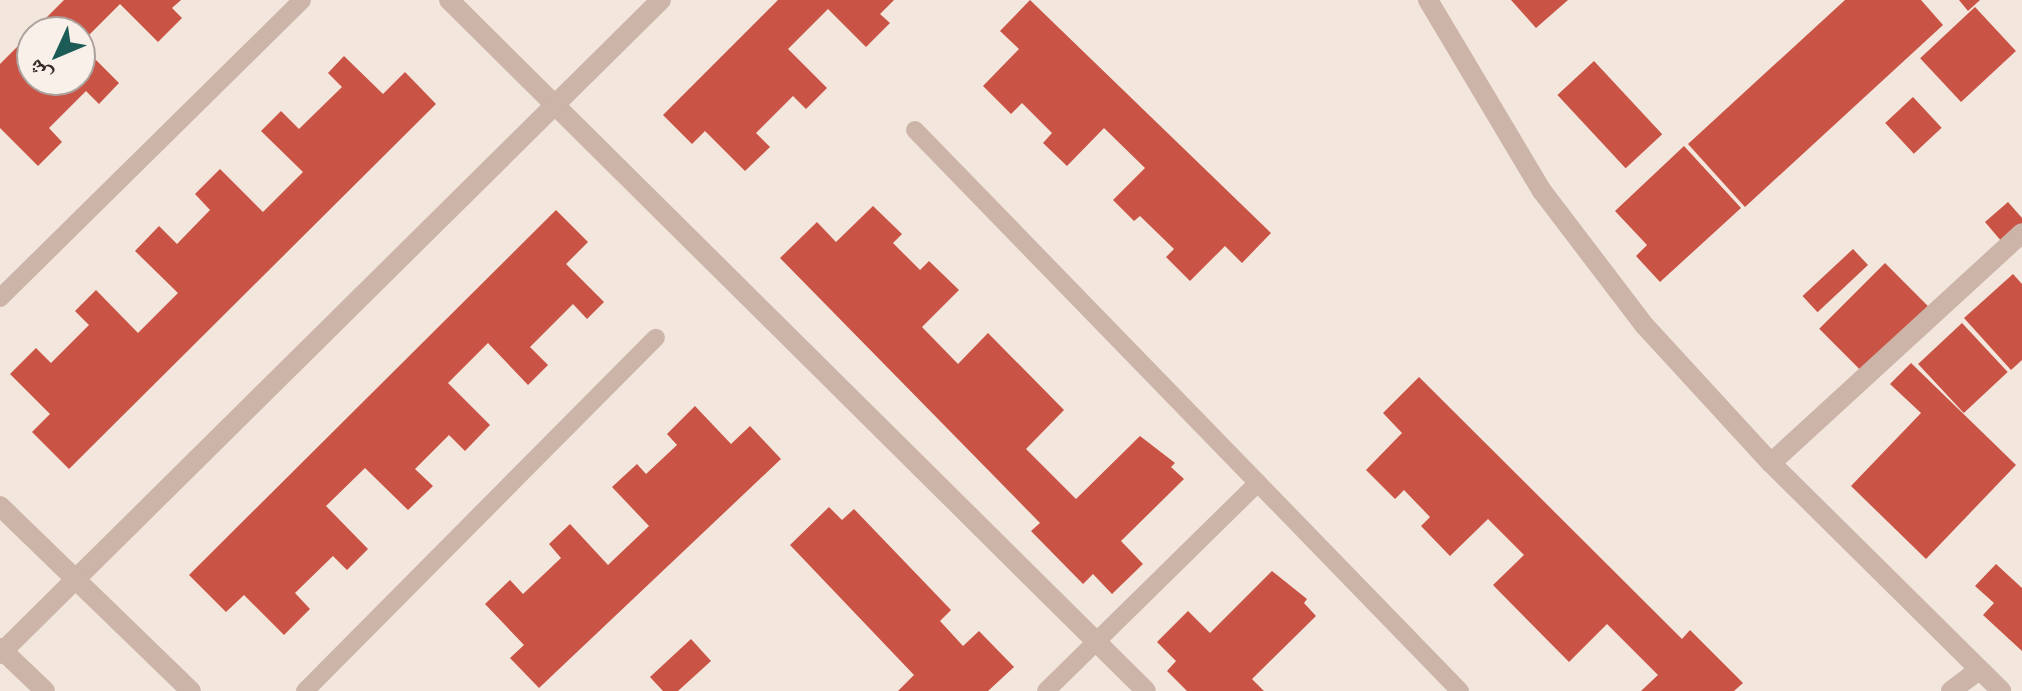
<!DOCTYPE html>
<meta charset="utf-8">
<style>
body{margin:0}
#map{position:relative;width:2022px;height:691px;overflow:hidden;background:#f3e6dd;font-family:"Roboto Condensed","Noto Naskh Arabic",sans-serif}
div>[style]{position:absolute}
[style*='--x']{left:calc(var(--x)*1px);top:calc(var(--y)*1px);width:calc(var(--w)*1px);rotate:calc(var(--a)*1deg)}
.building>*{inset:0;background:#c95345;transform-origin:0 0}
.service>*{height:18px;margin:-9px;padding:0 9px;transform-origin:9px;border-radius:9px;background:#ccb4a8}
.minor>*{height:20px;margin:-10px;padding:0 10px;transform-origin:10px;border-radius:10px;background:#ccb4a8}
.tertiary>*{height:20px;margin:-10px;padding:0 10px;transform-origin:10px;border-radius:10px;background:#ccb4a8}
span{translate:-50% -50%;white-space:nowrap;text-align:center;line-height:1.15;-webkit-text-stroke:6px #faf0ea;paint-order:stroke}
.north{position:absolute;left:16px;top:16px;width:80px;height:80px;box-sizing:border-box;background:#faf0ea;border:2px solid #aca19d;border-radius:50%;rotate:226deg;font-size:22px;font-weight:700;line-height:32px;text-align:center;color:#382b29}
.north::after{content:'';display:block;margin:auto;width:28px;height:36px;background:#1d5b57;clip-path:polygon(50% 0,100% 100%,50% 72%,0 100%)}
</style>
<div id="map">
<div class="building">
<i style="clip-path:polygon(64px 0,181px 0,172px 8px,182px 18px,158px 42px,120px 4px,80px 44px,80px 32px,32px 32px)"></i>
<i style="clip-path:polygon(778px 0,894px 0,880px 14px,890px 23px,866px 47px,828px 9px,788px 49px,827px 88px,806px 109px,793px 96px,756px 133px,770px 147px,745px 171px,705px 131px,692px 144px,663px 115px)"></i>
<i style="clip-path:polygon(1030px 0,1271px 233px,1242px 263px,1225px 246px,1190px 281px,1166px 257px,1174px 249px,1140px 216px,1134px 221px,1113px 200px,1145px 168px,1104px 128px,1067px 166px,1043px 143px,1052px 133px,1022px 103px,1011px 114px,983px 86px,1019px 49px,1000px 31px)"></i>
<i style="clip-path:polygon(1511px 0,1568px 0,1536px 28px)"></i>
<i style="clip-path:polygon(1845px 0,1921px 0,1943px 25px,1745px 207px,1688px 144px)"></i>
<i style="clip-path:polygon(1959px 0,1980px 0,1968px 11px)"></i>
<i style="left:1975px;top:7px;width:60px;height:75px;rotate:47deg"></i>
<i style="clip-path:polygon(32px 32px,32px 80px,80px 80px,80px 44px,119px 83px,99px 104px,86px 91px,49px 128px,62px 142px,38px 166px,0 128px,0 64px)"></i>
<i style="clip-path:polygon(344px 56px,383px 94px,405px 72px,436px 104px,69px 469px,32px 432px,50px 414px,10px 374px,36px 348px,51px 363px,89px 325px,75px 311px,96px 290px,138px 333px,178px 293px,135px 251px,159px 226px,177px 244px,210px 210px,195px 194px,220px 169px,263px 212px,303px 172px,261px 131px,281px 111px,299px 129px,342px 87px,328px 73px)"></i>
<i style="left:1594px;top:61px;width:100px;height:50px;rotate:47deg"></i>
<i style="left:1913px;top:97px;width:42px;height:38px;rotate:47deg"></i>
<i style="clip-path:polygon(1684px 146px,1741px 208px,1660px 282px,1636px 256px,1647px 245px,1615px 211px)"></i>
<i style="clip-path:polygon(2008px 202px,2022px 218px,2022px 236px,2008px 249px,1985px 222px)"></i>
<i style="clip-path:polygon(873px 206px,902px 234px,893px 243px,920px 270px,929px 261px,959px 290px,922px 327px,958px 364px,988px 333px,1064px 410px,1026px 449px,1076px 499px,1140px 436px,1175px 463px,1171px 467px,1184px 479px,1121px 541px,1143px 564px,1112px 594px,1093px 574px,1083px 584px,1031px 531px,1040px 523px,780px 258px,817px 222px,836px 242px)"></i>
<i style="clip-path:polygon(556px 210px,588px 242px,566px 264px,604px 302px,587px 319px,573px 304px,530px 347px,548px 365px,528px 385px,488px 343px,448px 383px,490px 425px,465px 451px,449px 435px,415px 469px,433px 486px,408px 510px,365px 468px,326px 506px,368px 549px,347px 570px,333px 556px,295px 593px,310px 609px,284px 635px,244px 595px,226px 612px,189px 575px)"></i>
<i style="left:1853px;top:249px;width:22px;height:69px;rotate:47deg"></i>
<i style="left:1885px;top:263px;width:61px;height:93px;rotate:45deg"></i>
<i style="clip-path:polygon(2013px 274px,2022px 284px,2022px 360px,2011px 370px,1964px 318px)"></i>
<i style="left:1962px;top:323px;width:67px;height:60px;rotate:47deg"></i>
<i style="clip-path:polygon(1911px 363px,2016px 465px,1926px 559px,1851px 486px,1921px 413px,1890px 384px)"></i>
<i style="clip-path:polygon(1419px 377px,1682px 639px,1690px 630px,1743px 683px,1734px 691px,1641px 691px,1658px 675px,1607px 624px,1569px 662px,1493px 585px,1524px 555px,1488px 519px,1450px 556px,1421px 526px,1430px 517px,1404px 490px,1395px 499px,1366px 470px,1402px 433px,1383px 413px)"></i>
<i style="clip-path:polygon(695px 406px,731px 444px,750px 426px,781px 459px,539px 688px,510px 658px,524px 645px,485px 604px,510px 580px,523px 594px,561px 558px,549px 544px,570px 524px,608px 565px,649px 526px,612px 487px,637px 464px,646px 474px,677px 445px,667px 434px)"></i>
<i style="clip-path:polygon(829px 507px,842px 520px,854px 509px,951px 610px,940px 621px,963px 646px,979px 631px,1014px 667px,988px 691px,898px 691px,914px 675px,790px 545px)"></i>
<i style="clip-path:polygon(1996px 564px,2022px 588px,2022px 651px,1983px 615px,1994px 603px,1975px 586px)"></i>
<i style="clip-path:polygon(1272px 571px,1307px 599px,1304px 603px,1316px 616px,1252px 679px,1264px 691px,1187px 691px,1167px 671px,1176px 661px,1157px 642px,1188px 611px,1210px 633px)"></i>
<i style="clip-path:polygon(691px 639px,711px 661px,678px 691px,663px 691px,650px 677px)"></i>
</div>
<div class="service">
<i style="--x:915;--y:130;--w:782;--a:45.83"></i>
<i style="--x:0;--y:298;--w:424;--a:-44.6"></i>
<i style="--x:305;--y:691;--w:498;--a:-45.2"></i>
<i style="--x:1046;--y:691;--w:297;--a:-44.5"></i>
</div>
<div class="minor">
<i style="--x:449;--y:0;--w:981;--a:44.75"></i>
<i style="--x:1428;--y:0;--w:222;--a:59.2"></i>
<i style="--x:1542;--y:191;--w:170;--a:52.7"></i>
<i style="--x:1645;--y:326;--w:186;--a:47.4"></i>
<i style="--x:1771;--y:463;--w:324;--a:44.7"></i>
<i style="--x:1771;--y:463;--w:340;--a:-42.5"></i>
<i style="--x:0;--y:654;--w:930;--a:-44.7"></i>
<i style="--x:1951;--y:691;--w:34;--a:-37"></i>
</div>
<div class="tertiary">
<i style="--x:0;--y:506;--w:266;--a:44.1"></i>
<i style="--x:0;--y:648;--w:62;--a:43.7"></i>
</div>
<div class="north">ش</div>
</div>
